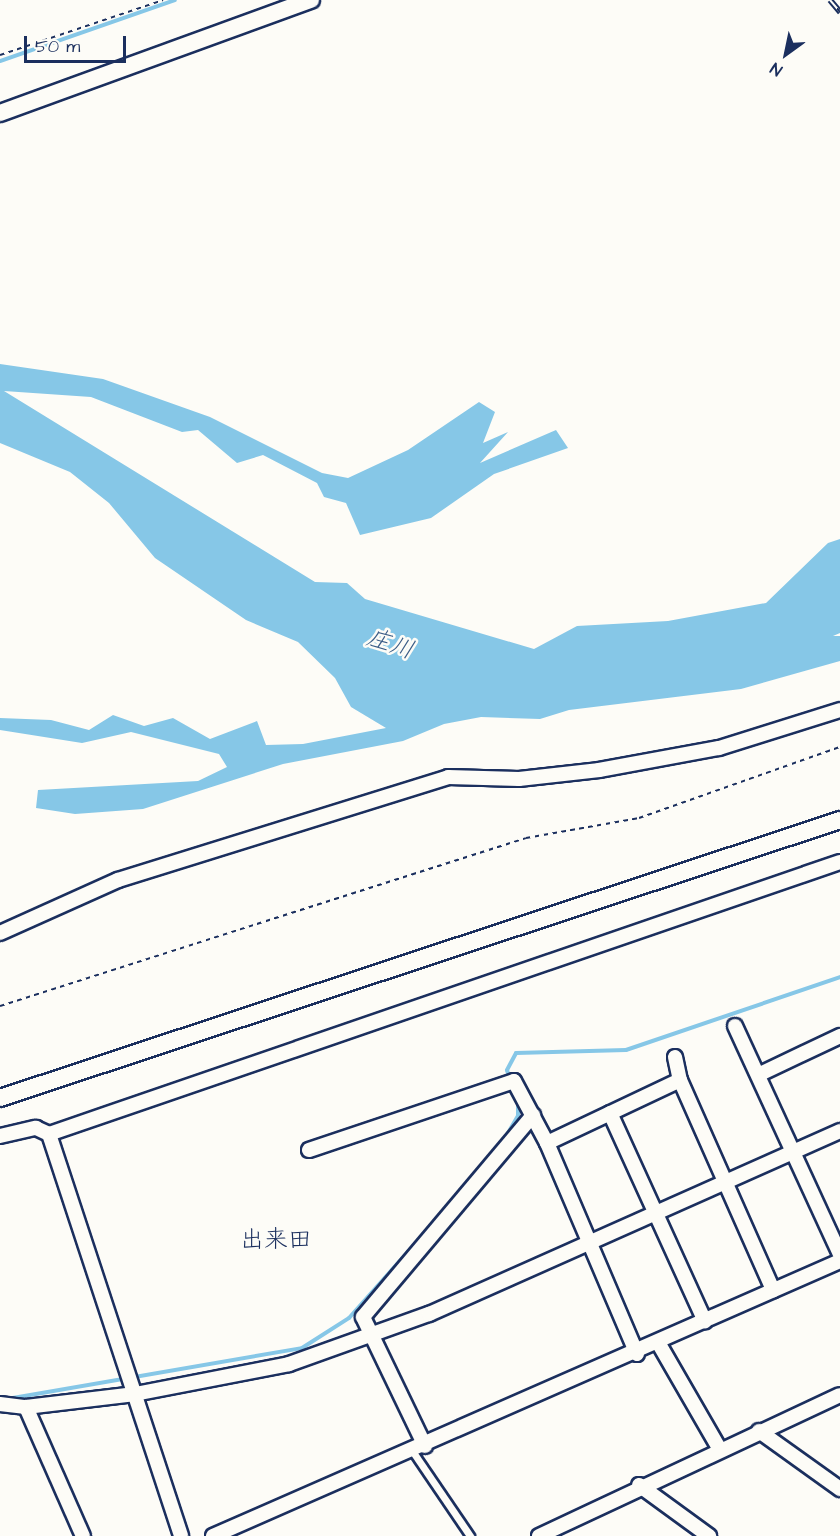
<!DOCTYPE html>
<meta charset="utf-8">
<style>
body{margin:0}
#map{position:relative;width:840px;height:1536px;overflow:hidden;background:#fdfcf7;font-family:"Architects Daughter","Klee One",sans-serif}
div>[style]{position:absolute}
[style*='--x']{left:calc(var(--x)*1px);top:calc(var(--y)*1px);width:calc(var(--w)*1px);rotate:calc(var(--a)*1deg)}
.water>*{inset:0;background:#86c7e7}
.stream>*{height:4px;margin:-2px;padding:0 2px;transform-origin:2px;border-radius:2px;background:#86c7e7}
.path>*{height:2px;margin-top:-1px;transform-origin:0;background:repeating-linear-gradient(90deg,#1b2f5e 0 4.5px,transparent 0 9px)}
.roads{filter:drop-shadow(2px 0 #1b2f5e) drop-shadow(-2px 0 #1b2f5e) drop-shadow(0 2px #1b2f5e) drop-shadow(0 -2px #1b2f5e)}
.service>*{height:7px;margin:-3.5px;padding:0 3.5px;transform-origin:3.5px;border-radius:3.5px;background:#fdfcf7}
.minor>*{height:14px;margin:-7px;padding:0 7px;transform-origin:7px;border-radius:7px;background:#fdfcf7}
.tertiary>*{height:16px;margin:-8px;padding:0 8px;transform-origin:8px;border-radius:8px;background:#fdfcf7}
.rail>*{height:6px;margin-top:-3px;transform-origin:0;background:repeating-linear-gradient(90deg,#fdfcf7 0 11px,#1b2f5e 0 22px);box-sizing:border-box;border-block:2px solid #1b2f5e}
span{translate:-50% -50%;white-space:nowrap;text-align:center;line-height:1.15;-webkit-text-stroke:5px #fdfcf7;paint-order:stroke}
.water-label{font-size:24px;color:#3b5d87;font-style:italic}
.neighbourhood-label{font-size:24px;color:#1b2f5e}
.north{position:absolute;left:756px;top:24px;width:60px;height:60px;-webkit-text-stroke:4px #fdfcf7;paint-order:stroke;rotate:213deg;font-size:16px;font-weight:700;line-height:24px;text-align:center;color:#1b2f5e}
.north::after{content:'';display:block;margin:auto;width:21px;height:27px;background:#1b2f5e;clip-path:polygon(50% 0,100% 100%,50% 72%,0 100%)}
.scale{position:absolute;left:24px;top:36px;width:102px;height:27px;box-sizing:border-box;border:3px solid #1b2f5e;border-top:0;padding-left:8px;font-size:18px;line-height:21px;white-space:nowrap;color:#1b2f5e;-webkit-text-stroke:4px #fdfcf7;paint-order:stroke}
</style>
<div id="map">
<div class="water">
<i style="clip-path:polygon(0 364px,103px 379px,210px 417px,322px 473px,348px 478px,408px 450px,479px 402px,495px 412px,483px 443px,508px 432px,480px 463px,556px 430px,568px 448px,494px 474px,431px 518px,360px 535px,346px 503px,324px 497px,317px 483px,263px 455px,237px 463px,198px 430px,182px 432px,91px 397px,4px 391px,315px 582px,347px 583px,365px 599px,534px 649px,577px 626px,668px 621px,766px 603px,828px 543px,840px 539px,840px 633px,833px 636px,840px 636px,840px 661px,741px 689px,569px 710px,540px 719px,481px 717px,444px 724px,403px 741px,283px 764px,143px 809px,75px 814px,36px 808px,38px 790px,198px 781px,227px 767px,219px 754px,131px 732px,82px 743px,0 730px,0 718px,51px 720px,89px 730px,113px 715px,144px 726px,173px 718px,210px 739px,257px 721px,266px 745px,303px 744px,386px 728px,351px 707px,335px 678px,298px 642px,246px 620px,155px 558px,109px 503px,70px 472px,0 443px)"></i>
</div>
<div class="stream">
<i style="--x:0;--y:61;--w:185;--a:-19.2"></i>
<i style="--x:510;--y:1080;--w:10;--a:-107"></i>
<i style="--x:507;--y:1070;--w:19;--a:-62"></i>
<i style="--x:516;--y:1053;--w:110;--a:-1.6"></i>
<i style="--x:626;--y:1050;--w:226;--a:-18.8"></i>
<i style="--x:504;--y:1140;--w:28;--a:-60"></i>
<i style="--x:518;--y:1116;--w:15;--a:-90"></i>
<i style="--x:7;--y:1399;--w:299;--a:-9.8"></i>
<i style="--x:302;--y:1348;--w:56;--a:-32.6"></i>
<i style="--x:349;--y:1318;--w:123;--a:-48.3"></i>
</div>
<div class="path">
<i style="--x:0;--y:55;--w:172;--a:-18.6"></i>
<i style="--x:0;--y:1006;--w:552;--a:-17.71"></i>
<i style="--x:526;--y:838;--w:115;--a:-10"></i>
<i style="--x:639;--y:818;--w:213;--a:-19.5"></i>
</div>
<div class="roads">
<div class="service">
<i style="--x:413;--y:1452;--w:102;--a:55.8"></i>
</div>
<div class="minor">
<i style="--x:0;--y:933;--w:129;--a:-24.2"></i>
<i style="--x:118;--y:880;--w:346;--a:-17.3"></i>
<i style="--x:448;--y:777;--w:71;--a:1.6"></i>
<i style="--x:519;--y:779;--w:81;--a:-6.4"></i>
<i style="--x:599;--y:770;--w:122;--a:-10.4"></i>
<i style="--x:719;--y:748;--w:127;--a:-17.4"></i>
<i style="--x:735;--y:1026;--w:251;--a:65.3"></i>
<i style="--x:675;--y:1057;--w:24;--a:78"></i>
<i style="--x:680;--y:1080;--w:230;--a:66.1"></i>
<i style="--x:760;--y:1074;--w:89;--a:-25.4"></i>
<i style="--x:610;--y:1113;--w:229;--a:65.5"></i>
<i style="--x:49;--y:1134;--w:836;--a:-18.98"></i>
<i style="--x:0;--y:1136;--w:37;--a:-13"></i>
<i style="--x:36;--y:1128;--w:14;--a:25"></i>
<i style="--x:49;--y:1134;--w:423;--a:71.8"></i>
<i style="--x:309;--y:1150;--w:216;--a:-18.6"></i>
<i style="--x:514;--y:1081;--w:70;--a:62"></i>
<i style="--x:659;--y:1344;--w:120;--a:60"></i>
<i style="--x:637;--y:1354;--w:229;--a:-113.1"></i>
<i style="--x:547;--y:1143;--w:147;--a:-25.3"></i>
<i style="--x:0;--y:1404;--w:26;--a:7"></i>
<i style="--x:26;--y:1407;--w:110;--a:-6.8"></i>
<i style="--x:135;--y:1394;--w:157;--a:-11"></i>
<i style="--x:289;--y:1364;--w:149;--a:-19.7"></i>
<i style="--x:429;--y:1314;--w:450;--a:-24"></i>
<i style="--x:26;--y:1407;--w:141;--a:66.2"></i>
<i style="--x:759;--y:1431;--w:100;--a:35.6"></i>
<i style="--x:425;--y:1446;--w:143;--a:-115.7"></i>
<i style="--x:363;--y:1317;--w:264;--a:-49.9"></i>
<i style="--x:639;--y:1485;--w:87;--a:36.1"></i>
<i style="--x:213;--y:1536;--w:685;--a:-23.68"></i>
<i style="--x:539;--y:1536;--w:332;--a:-25.1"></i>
</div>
<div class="tertiary">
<i style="--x:0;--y:113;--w:331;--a:-20"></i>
<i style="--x:0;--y:1098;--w:885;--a:-18.31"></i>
</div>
</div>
<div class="rail">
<i style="--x:830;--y:0;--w:16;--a:50"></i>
</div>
<div class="water-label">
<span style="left:390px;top:645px;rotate:18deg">庄川</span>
</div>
<div class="neighbourhood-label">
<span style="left:276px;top:1241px">出来田</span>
</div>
<div class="north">N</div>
<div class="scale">50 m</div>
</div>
